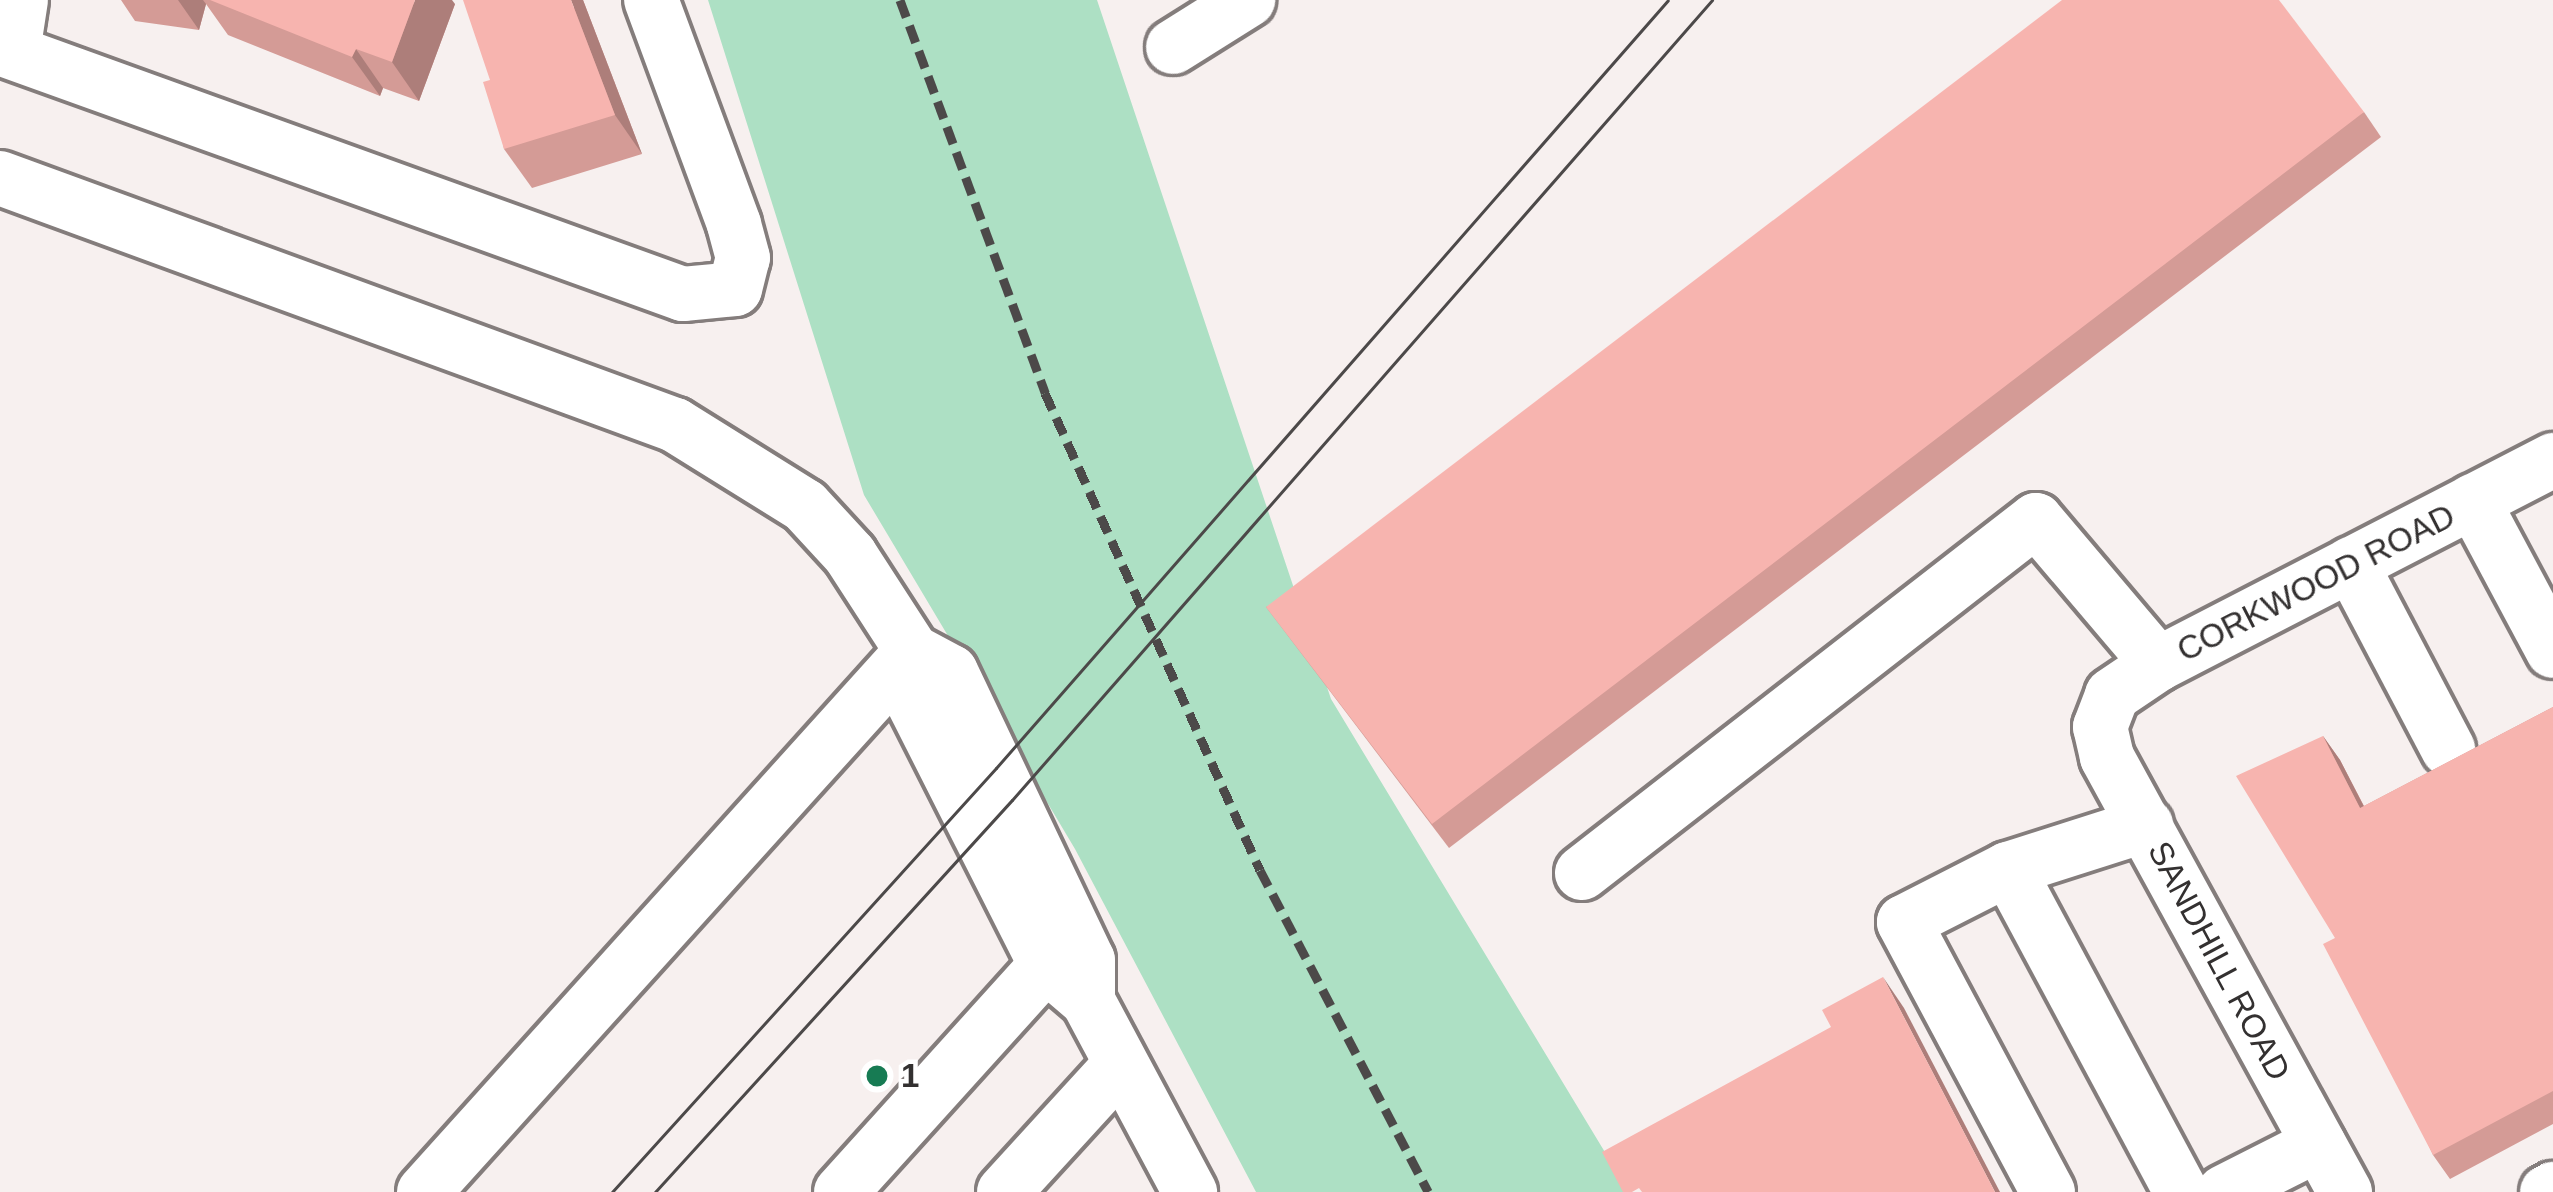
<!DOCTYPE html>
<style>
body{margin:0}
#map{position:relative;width:2553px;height:1192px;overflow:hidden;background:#f7f0ef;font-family:Arial,sans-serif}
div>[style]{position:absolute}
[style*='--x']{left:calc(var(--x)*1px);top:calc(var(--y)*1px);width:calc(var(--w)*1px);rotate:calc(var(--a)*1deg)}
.green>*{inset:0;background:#ade0c4}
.roads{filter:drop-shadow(3px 0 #847d7c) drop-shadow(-3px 0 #847d7c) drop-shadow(0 3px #847d7c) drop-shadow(0 -3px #847d7c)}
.minor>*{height:54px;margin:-27px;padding:0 27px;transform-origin:27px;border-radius:27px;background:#fff}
.tram>*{height:3px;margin:-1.5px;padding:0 1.5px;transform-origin:1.5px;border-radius:1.5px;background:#4c4949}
.rail>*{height:9px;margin-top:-4.5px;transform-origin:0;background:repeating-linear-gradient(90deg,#4c4949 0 18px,transparent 0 27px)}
.wall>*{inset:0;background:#d49b96}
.shaded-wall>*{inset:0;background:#ad7e7a}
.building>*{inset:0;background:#f7b4af}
.dots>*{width:33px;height:33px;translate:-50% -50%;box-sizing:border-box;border:6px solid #fff;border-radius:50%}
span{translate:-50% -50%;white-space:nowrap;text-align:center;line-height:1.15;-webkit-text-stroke:9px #fff;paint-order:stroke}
.street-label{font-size:33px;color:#333030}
.poi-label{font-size:33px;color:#333030;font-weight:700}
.left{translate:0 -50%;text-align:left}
</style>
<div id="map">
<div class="green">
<i style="clip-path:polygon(708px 0,1097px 0,1331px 699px,1629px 1192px,1256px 1192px,1075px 849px,864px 495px)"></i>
</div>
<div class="roads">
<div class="minor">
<i style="--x:1173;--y:47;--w:89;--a:-32.1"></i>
<i style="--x:0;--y:48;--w:726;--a:19.81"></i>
<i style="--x:683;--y:294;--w:52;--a:-5.5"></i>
<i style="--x:735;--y:289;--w:32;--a:-76"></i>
<i style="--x:743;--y:258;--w:35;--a:-105"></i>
<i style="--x:734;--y:224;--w:239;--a:-110.3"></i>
<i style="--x:13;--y:52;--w:53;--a:-81.3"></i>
<i style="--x:0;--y:178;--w:719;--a:20.1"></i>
<i style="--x:675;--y:425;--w:153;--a:31.9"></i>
<i style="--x:805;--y:506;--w:67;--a:47.4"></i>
<i style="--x:850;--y:555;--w:114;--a:57.1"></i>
<i style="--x:912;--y:651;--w:44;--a:28.3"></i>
<i style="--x:951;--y:672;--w:319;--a:64.6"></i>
<i style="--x:1088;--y:960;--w:41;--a:90"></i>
<i style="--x:2473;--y:501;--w:170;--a:61.9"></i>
<i style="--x:2351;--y:564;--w:209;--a:62.3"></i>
<i style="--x:912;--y:651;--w:47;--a:91.2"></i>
<i style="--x:911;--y:698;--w:299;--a:63.2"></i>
<i style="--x:1046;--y:965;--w:55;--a:40.6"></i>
<i style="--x:1088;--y:1001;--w:217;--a:61.9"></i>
<i style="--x:2008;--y:869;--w:366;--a:61.8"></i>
<i style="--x:1582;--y:873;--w:575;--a:-37.87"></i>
<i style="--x:2036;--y:520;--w:189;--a:49.7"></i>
<i style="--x:424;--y:1192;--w:729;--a:-47.95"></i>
<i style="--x:841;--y:1192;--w:306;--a:-47.9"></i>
<i style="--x:1004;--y:1192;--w:173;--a:-47.6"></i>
<i style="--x:2048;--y:1192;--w:306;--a:-118.1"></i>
<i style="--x:1904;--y:922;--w:117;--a:-27"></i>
<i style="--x:2008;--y:869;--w:145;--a:-17.7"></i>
<i style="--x:2224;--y:1192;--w:106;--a:-26.8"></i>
<i style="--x:2345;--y:1192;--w:496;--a:-118.7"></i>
<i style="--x:2107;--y:757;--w:31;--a:-103"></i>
<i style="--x:2100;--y:727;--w:34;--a:-69"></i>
<i style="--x:2112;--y:695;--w:55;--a:-34"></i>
<i style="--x:2158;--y:664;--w:445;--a:-27.3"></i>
<i style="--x:2547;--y:1192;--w:7;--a:-27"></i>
</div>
</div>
<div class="tram">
<i style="--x:612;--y:1192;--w:572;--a:-47.83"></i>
<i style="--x:996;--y:768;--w:1020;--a:-48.81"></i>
<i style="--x:655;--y:1192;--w:530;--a:-47.68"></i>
<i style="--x:1012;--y:800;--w:1063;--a:-48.81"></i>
</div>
<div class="rail">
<i style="--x:900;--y:0;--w:419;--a:69.7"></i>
<i style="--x:1045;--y:393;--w:523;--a:65.74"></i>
<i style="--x:1260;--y:870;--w:363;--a:62.4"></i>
</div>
<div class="wall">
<i style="clip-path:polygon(121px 0,210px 0,455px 4px,419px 101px,383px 88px,380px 96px,228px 35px,206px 4px,199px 30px,135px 21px)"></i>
<i style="clip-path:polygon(583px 0,642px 154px,532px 188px,504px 149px,490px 80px)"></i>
<i style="clip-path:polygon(2364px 112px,2381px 137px,1449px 848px,1266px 607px)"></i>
<i style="clip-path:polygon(2553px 707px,2553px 1124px,2450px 1179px,2433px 1155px,2335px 938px,2323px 736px,2340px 760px,2364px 806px)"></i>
</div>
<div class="shaded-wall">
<i style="clip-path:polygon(178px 0,203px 0,206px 4px,199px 30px)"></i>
<i style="clip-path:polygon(415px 0,452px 0,455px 4px,419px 101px,392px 62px)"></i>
<i style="clip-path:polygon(571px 0,583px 0,642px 154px,615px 115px)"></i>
<i style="clip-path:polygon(356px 49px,383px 88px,380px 96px,352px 57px)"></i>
<i style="clip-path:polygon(2323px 736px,2340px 760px,2377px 832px,2360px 808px)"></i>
<i style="clip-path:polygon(1883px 977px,1904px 1008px,2000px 1192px,1995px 1192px)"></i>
</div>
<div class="building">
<i style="clip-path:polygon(210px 0,415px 0,392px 62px,356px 49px,352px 57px)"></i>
<i style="clip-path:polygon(463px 0,571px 0,615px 115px,504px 149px,483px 82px,490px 80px)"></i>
<i style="clip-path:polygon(2062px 0,2279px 0,2364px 112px,1432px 824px,1266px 607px)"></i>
<i style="clip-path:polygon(2553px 707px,2553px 1091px,2433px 1155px,2323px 944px,2335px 938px,2236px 776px,2323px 736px,2360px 808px)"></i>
<i style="clip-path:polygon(1883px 977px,1995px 1192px,1642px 1192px,1639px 1188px,1632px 1192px,1623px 1192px,1602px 1152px,1831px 1027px,1822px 1010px)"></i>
</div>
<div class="dots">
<i style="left:877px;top:1076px;background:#177b53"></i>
</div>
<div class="street-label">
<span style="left:2316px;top:583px;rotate:-27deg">CORKWOOD ROAD</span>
<span style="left:2219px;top:961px;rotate:62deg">SANDHILL ROAD</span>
</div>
<div class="poi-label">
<span class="left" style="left:901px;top:1076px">1</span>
</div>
</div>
